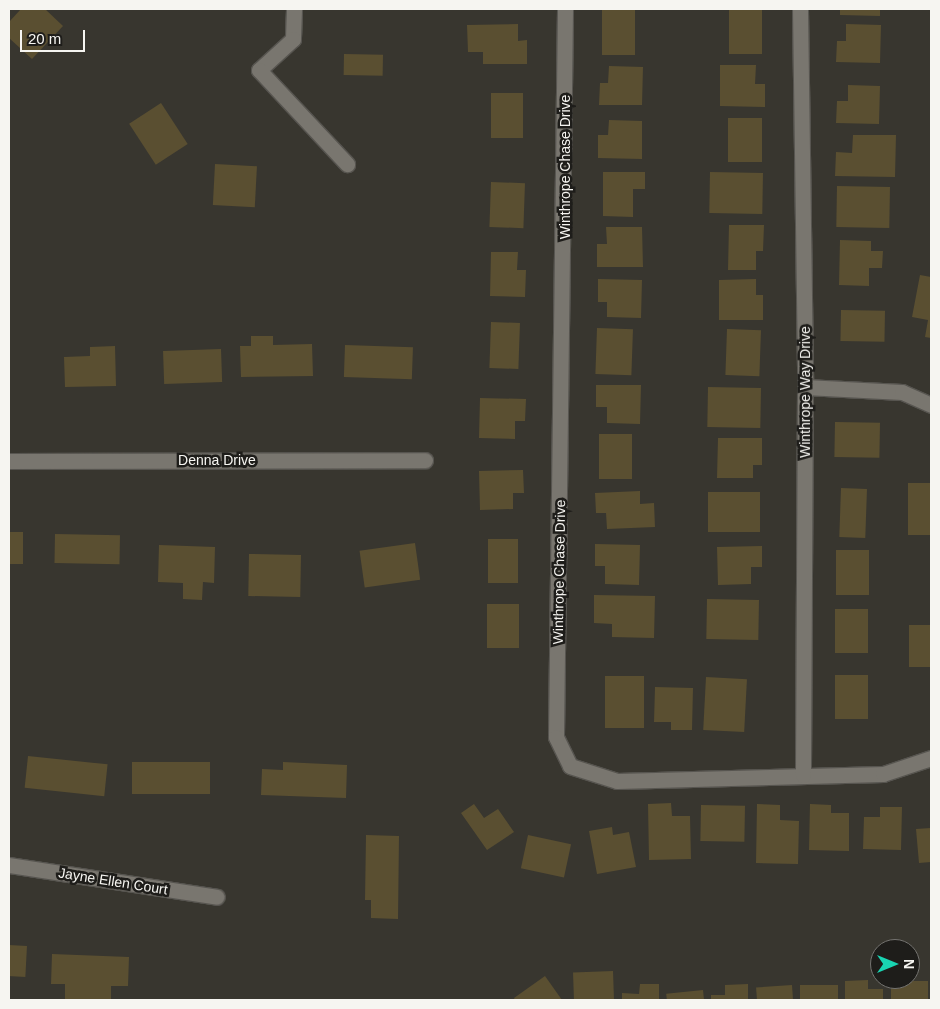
<!DOCTYPE html>
<style>
body{margin:0}
#map{position:relative;width:940px;height:1009px;overflow:hidden;background:#38362f;font-family:Helvetica,sans-serif}
div>[style]{position:absolute}
[style*='--x']{left:calc(var(--x)*1px);top:calc(var(--y)*1px);width:calc(var(--w)*1px);rotate:calc(var(--a)*1deg)}
.building>*{inset:0;background:#5a4f31;transform-origin:0 0}
.roads{filter:drop-shadow(1px 0 #575550) drop-shadow(-1px 0 #575550) drop-shadow(0 1px #575550) drop-shadow(0 -1px #575550)}
.minor>*{height:15px;margin:-7.5px;padding:0 7.5px;transform-origin:7.5px;border-radius:7.5px;background:#79766f}
span{translate:-50% -50%;white-space:nowrap;text-align:center;line-height:1.15;-webkit-text-stroke:5px #1e1d1a;paint-order:stroke}
.street-label{font-size:14px;color:#f6f5f1}
.frame{position:absolute;inset:0;border:10px solid #f6f5f1;pointer-events:none}
.north{position:absolute;left:870px;top:939px;width:50px;height:50px;box-sizing:border-box;background:#1e1d1a;border:1px solid #747370;border-radius:50%;rotate:90deg;font-size:14px;font-weight:700;line-height:20px;text-align:center;color:#f6f5f1}
.north::after{content:'';display:block;margin:auto;width:18px;height:22px;background:#19d5b2;clip-path:polygon(50% 0,100% 100%,50% 72%,0 100%)}
.scale{position:absolute;left:20px;top:30px;width:65px;height:22px;box-sizing:border-box;border:2px solid #f6f5f1;border-top:0;padding-left:6px;font-size:15px;line-height:18px;white-space:nowrap;color:#f6f5f1;-webkit-text-stroke:4px #1e1d1a;paint-order:stroke}
</style>
<div id="map">
<div class="building">
<i style="clip-path:polygon(21px 9px,45px 9px,63px 26px,32px 59px,9px 38px,9px 22px)"></i>
<i style="left:635px;top:9px;width:46px;height:33px;rotate:90deg"></i>
<i style="left:729px;top:9px;width:33px;height:45px"></i>
<i style="clip-path:polygon(840px 9px,880px 9px,880px 16px,840px 15px)"></i>
<i style="clip-path:polygon(518px 24px,518px 41px,527px 40px,527px 64px,483px 64px,483px 52px,468px 52px,467px 25px)"></i>
<i style="clip-path:polygon(846px 24px,881px 25px,880px 63px,836px 62px,837px 41px,846px 41px)"></i>
<i style="left:344px;top:54px;width:39px;height:21px;rotate:1deg"></i>
<i style="clip-path:polygon(720px 65px,756px 65px,755px 84px,765px 84px,765px 107px,720px 106px)"></i>
<i style="clip-path:polygon(609px 66px,643px 67px,642px 105px,599px 105px,600px 83px,608px 83px)"></i>
<i style="clip-path:polygon(848px 85px,880px 86px,879px 124px,836px 123px,837px 101px,848px 101px)"></i>
<i style="left:491px;top:93px;width:32px;height:45px"></i>
<i style="left:161px;top:103px;width:49px;height:38px;rotate:57deg"></i>
<i style="left:728px;top:118px;width:34px;height:44px"></i>
<i style="clip-path:polygon(609px 120px,642px 121px,642px 159px,598px 158px,598px 135px,608px 135px)"></i>
<i style="clip-path:polygon(853px 135px,896px 135px,895px 177px,835px 176px,836px 152px,852px 153px)"></i>
<i style="left:215px;top:164px;width:42px;height:41px;rotate:3deg"></i>
<i style="clip-path:polygon(603px 172px,645px 172px,645px 189px,633px 189px,633px 217px,603px 216px)"></i>
<i style="left:710px;top:172px;width:53px;height:41px;rotate:1deg"></i>
<i style="left:491px;top:182px;width:34px;height:45px;rotate:2deg"></i>
<i style="left:837px;top:186px;width:53px;height:41px;rotate:1deg"></i>
<i style="clip-path:polygon(729px 225px,764px 225px,763px 251px,756px 251px,756px 270px,728px 270px)"></i>
<i style="clip-path:polygon(606px 227px,642px 227px,643px 267px,597px 267px,597px 244px,607px 244px)"></i>
<i style="clip-path:polygon(840px 240px,871px 241px,871px 251px,883px 251px,882px 268px,869px 268px,869px 286px,839px 285px)"></i>
<i style="clip-path:polygon(491px 252px,518px 252px,517px 270px,526px 270px,525px 297px,490px 296px)"></i>
<i style="clip-path:polygon(920px 275px,931px 277px,931px 338px,925px 337px,928px 320px,912px 317px)"></i>
<i style="clip-path:polygon(598px 279px,642px 280px,641px 318px,607px 317px,607px 302px,598px 302px)"></i>
<i style="clip-path:polygon(756px 279px,756px 295px,763px 295px,763px 320px,719px 320px,719px 280px)"></i>
<i style="left:841px;top:310px;width:44px;height:31px;rotate:1deg"></i>
<i style="left:491px;top:322px;width:29px;height:46px;rotate:2deg"></i>
<i style="left:597px;top:328px;width:36px;height:46px;rotate:2deg"></i>
<i style="left:727px;top:329px;width:34px;height:46px;rotate:2deg"></i>
<i style="clip-path:polygon(251px 336px,273px 336px,273px 345px,312px 344px,313px 376px,241px 377px,240px 346px,251px 346px)"></i>
<i style="left:345px;top:345px;width:68px;height:32px;rotate:2deg"></i>
<i style="clip-path:polygon(115px 346px,116px 386px,65px 387px,64px 357px,90px 356px,90px 347px)"></i>
<i style="left:221px;top:349px;width:33px;height:58px;rotate:88deg"></i>
<i style="clip-path:polygon(596px 385px,641px 385px,640px 424px,607px 423px,607px 407px,596px 407px)"></i>
<i style="left:708px;top:387px;width:53px;height:40px;rotate:1deg"></i>
<i style="clip-path:polygon(480px 398px,526px 399px,525px 421px,515px 421px,515px 439px,479px 438px)"></i>
<i style="left:835px;top:422px;width:45px;height:35px;rotate:1deg"></i>
<i style="left:599px;top:434px;width:33px;height:45px"></i>
<i style="clip-path:polygon(718px 438px,762px 438px,762px 465px,753px 465px,753px 478px,717px 478px)"></i>
<i style="clip-path:polygon(523px 470px,524px 493px,513px 493px,513px 509px,480px 510px,479px 471px)"></i>
<i style="left:908px;top:483px;width:23px;height:52px"></i>
<i style="left:841px;top:488px;width:26px;height:49px;rotate:2deg"></i>
<i style="clip-path:polygon(640px 491px,640px 504px,654px 503px,655px 527px,607px 529px,606px 513px,596px 513px,595px 493px)"></i>
<i style="left:708px;top:492px;width:52px;height:40px"></i>
<i style="left:9px;top:532px;width:14px;height:32px"></i>
<i style="left:55px;top:534px;width:65px;height:29px;rotate:1deg"></i>
<i style="left:488px;top:539px;width:30px;height:44px"></i>
<i style="left:415px;top:543px;width:37px;height:56px;rotate:82deg"></i>
<i style="clip-path:polygon(595px 544px,640px 545px,639px 585px,605px 584px,605px 566px,595px 566px)"></i>
<i style="clip-path:polygon(159px 545px,215px 547px,214px 583px,203px 582px,202px 600px,183px 599px,183px 583px,158px 582px)"></i>
<i style="clip-path:polygon(762px 546px,762px 567px,751px 567px,751px 584px,718px 585px,717px 547px)"></i>
<i style="left:836px;top:550px;width:33px;height:45px"></i>
<i style="left:249px;top:554px;width:52px;height:42px;rotate:1deg"></i>
<i style="clip-path:polygon(594px 595px,655px 596px,654px 638px,612px 637px,612px 624px,594px 623px)"></i>
<i style="left:707px;top:599px;width:52px;height:40px;rotate:1deg"></i>
<i style="left:487px;top:604px;width:32px;height:44px"></i>
<i style="left:835px;top:609px;width:33px;height:44px"></i>
<i style="left:909px;top:625px;width:22px;height:42px"></i>
<i style="left:835px;top:675px;width:33px;height:44px"></i>
<i style="left:605px;top:676px;width:39px;height:52px"></i>
<i style="left:706px;top:677px;width:41px;height:53px;rotate:3deg"></i>
<i style="clip-path:polygon(655px 687px,693px 688px,692px 730px,671px 730px,671px 722px,654px 722px)"></i>
<i style="left:28px;top:756px;width:80px;height:32px;rotate:6deg"></i>
<i style="left:210px;top:762px;width:32px;height:78px;rotate:90deg"></i>
<i style="clip-path:polygon(283px 762px,347px 765px,346px 798px,261px 795px,262px 769px,283px 770px)"></i>
<i style="clip-path:polygon(671px 803px,672px 816px,690px 816px,691px 859px,649px 860px,648px 804px)"></i>
<i style="clip-path:polygon(474px 804px,484px 818px,498px 809px,514px 832px,487px 850px,461px 813px)"></i>
<i style="clip-path:polygon(757px 804px,780px 805px,780px 820px,799px 821px,798px 864px,756px 863px)"></i>
<i style="clip-path:polygon(810px 804px,831px 805px,831px 813px,849px 813px,849px 851px,809px 850px)"></i>
<i style="left:701px;top:805px;width:44px;height:36px;rotate:1deg"></i>
<i style="clip-path:polygon(880px 807px,902px 807px,901px 850px,863px 849px,864px 817px,880px 817px)"></i>
<i style="clip-path:polygon(612px 827px,613px 835px,629px 832px,636px 867px,597px 874px,589px 831px)"></i>
<i style="clip-path:polygon(931px 828px,931px 862px,919px 863px,916px 829px)"></i>
<i style="clip-path:polygon(366px 835px,399px 836px,398px 919px,371px 918px,371px 900px,365px 900px)"></i>
<i style="left:528px;top:835px;width:44px;height:34px;rotate:12deg"></i>
<i style="left:9px;top:945px;width:18px;height:31px;rotate:3deg"></i>
<i style="clip-path:polygon(52px 954px,129px 957px,128px 986px,111px 986px,111px 1000px,65px 999px,65px 984px,51px 984px)"></i>
<i style="left:613px;top:971px;width:29px;height:40px;rotate:88deg"></i>
<i style="clip-path:polygon(545px 976px,562px 1000px,515px 1000px,514px 998px)"></i>
<i style="clip-path:polygon(868px 980px,868px 989px,883px 989px,883px 1000px,845px 1000px,845px 981px)"></i>
<i style="left:928px;top:981px;width:19px;height:37px;rotate:90deg"></i>
<i style="clip-path:polygon(640px 984px,659px 984px,659px 1000px,622px 1000px,622px 993px,639px 994px)"></i>
<i style="clip-path:polygon(748px 984px,748px 1000px,711px 1000px,711px 995px,725px 995px,725px 985px)"></i>
<i style="left:792px;top:985px;width:15px;height:36px;rotate:86deg"></i>
<i style="left:838px;top:985px;width:15px;height:38px;rotate:90deg"></i>
<i style="left:703px;top:990px;width:10px;height:37px;rotate:84deg"></i>
</div>
<div class="roads">
<div class="minor">
<i style="--x:294;--y:9;--w:30;--a:92"></i>
<i style="--x:293;--y:39;--w:46;--a:137.6"></i>
<i style="--x:259;--y:70;--w:129;--a:46.9"></i>
<i style="--x:565;--y:9;--w:728;--a:90.71"></i>
<i style="--x:556;--y:737;--w:32;--a:64"></i>
<i style="--x:570;--y:766;--w:49;--a:17.7"></i>
<i style="--x:617;--y:781;--w:266;--a:-1.5"></i>
<i style="--x:883;--y:774;--w:51;--a:-18.4"></i>
<i style="--x:800;--y:9;--w:378;--a:89.2"></i>
<i style="--x:805;--y:387;--w:388;--a:90.3"></i>
<i style="--x:805;--y:387;--w:97;--a:3"></i>
<i style="--x:902;--y:392;--w:32;--a:24"></i>
<i style="--x:9;--y:461;--w:416;--a:-0.1"></i>
<i style="--x:9;--y:865;--w:210;--a:8.7"></i>
</div>
</div>
<div class="street-label">
<span style="left:565px;top:167px;rotate:-90deg">Winthrope Chase Drive</span>
<span style="left:805px;top:392px;rotate:-90deg">Winthrope Way Drive</span>
<span style="left:217px;top:460px">Denna Drive</span>
<span style="left:559px;top:572px;rotate:-89deg">Winthrope Chase Drive</span>
<span style="left:113px;top:881px;rotate:9deg">Jayne Ellen Court</span>
</div>
<div class="frame"></div>
<div class="north">N</div>
<div class="scale">20 m</div>
</div>
